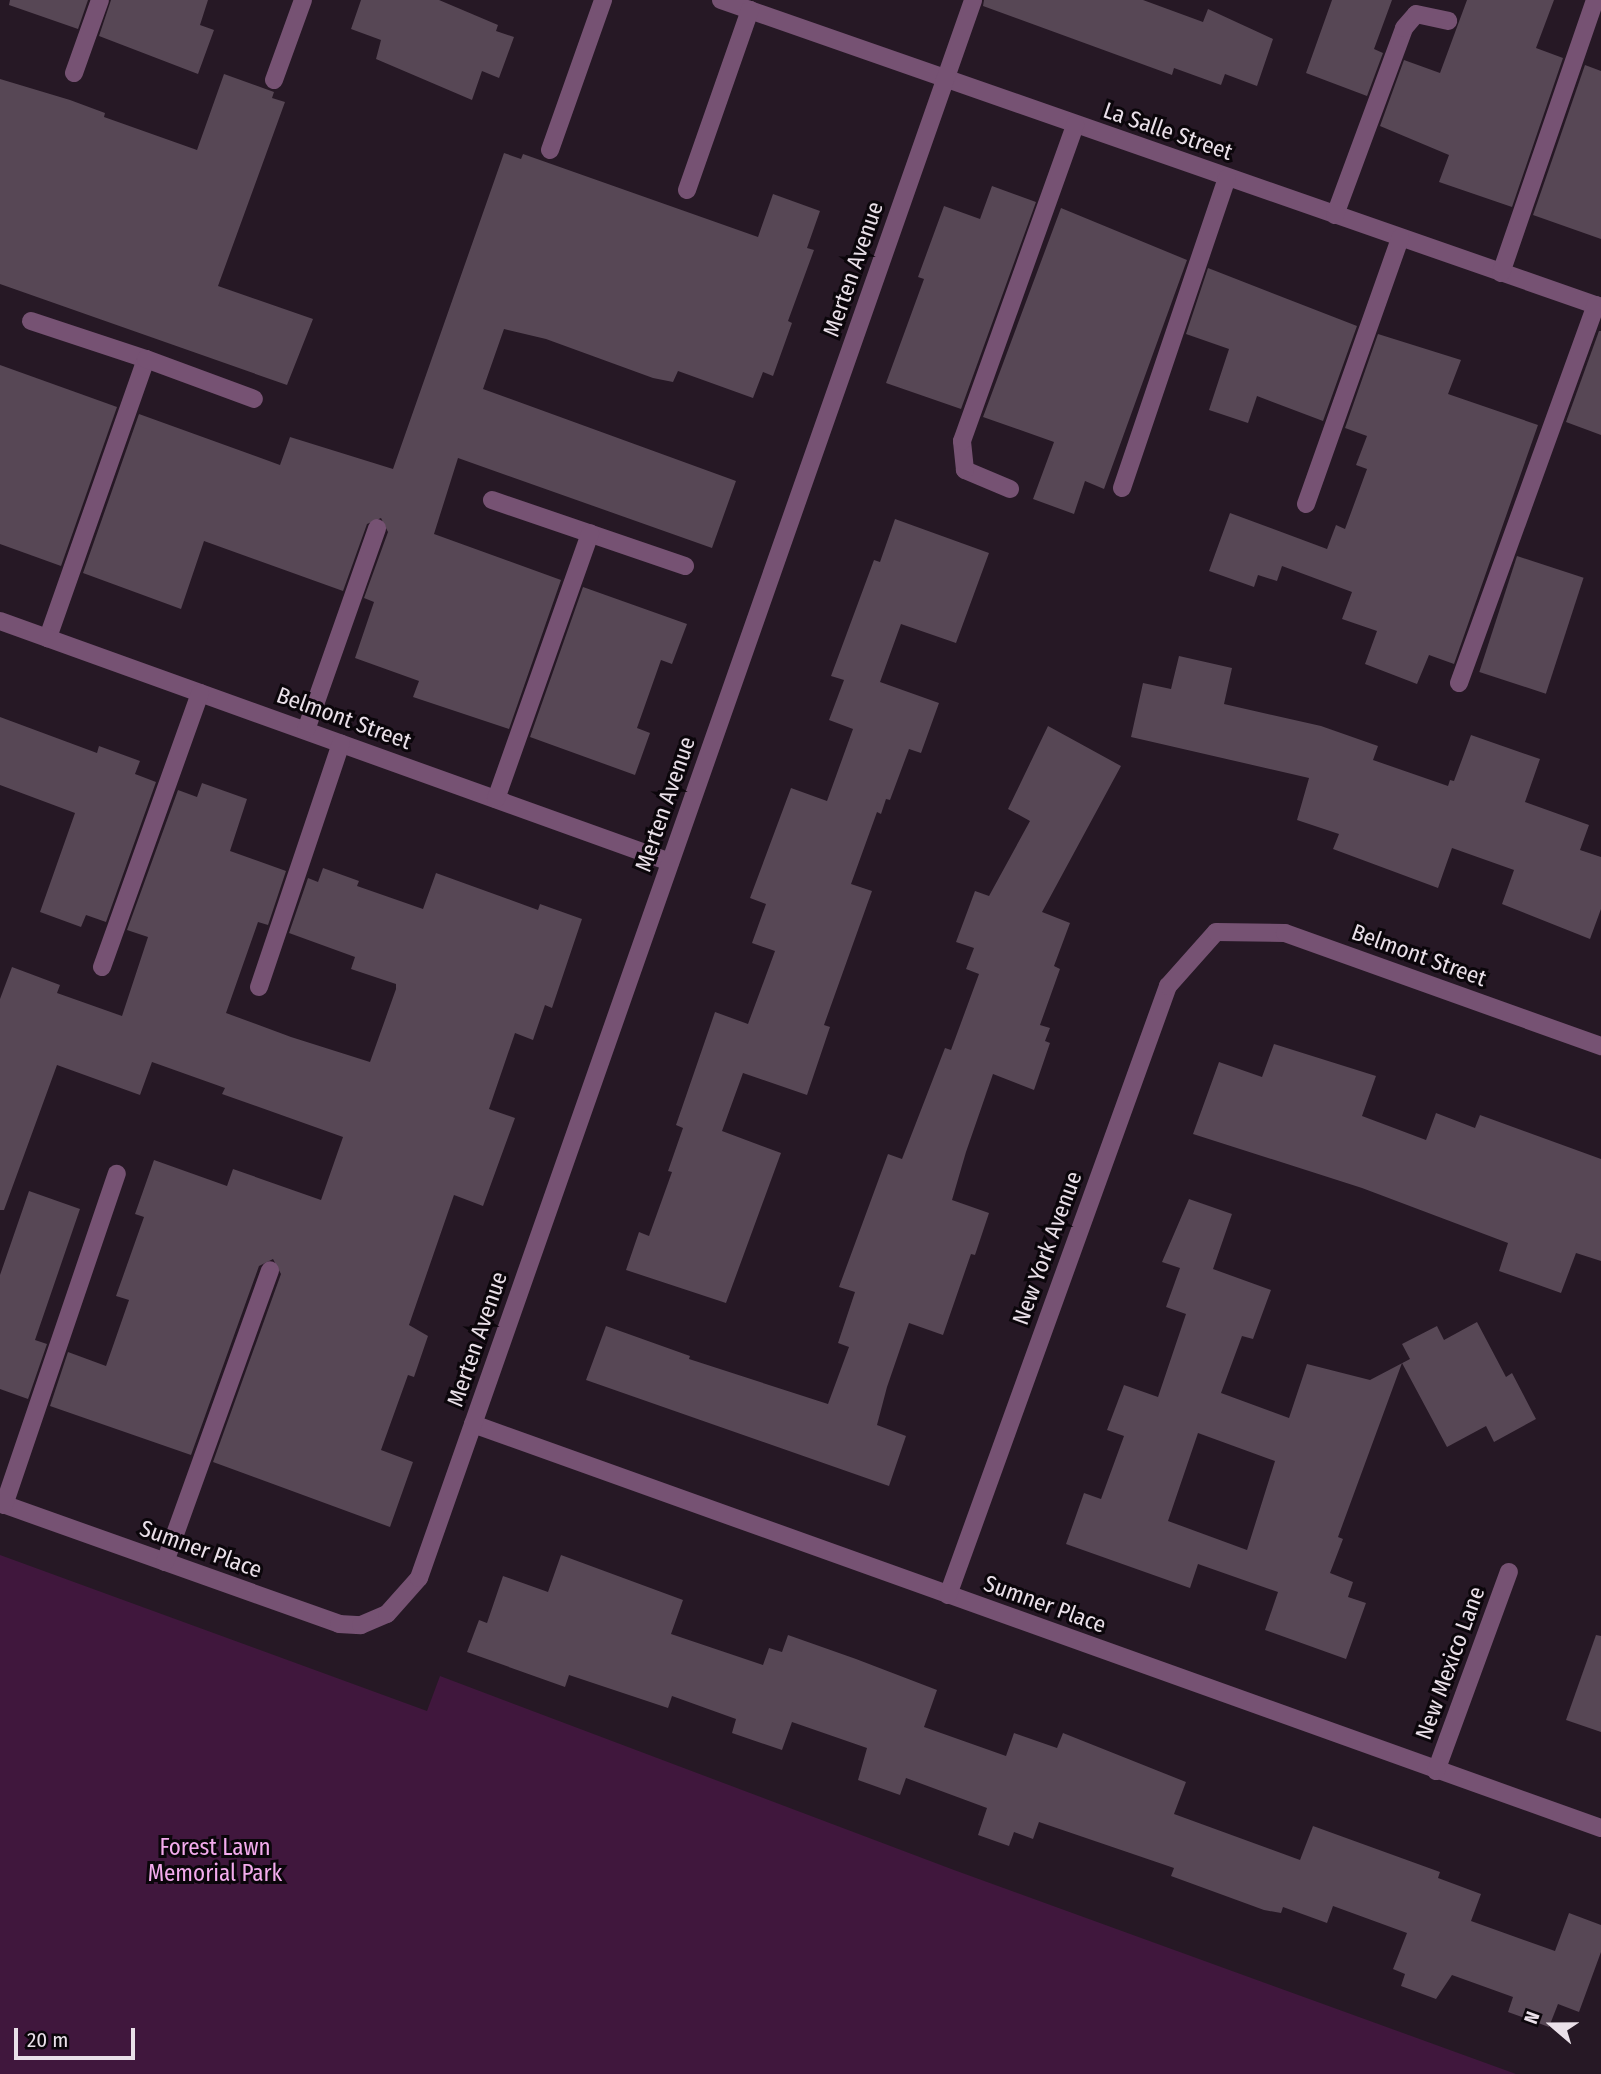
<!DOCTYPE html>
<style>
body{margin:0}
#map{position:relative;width:1601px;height:2074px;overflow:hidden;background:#261825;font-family:"Fira Sans Condensed",sans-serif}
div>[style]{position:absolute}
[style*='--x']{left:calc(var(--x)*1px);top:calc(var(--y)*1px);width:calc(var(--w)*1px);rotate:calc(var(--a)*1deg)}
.green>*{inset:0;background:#40173d}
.building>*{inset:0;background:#574755;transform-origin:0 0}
.minor>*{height:18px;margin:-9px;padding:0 9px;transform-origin:9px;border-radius:9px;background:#765273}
span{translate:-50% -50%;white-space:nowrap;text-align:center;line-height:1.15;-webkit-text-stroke:6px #0b060b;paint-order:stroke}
.street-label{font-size:23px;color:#eae0e9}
.park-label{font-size:23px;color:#f3abed}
.north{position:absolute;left:1517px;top:1990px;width:70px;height:70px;-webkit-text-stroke:5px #0b060b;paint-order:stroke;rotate:290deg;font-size:19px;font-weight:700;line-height:28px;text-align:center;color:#eae0e9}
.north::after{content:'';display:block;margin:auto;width:24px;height:32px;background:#eae0e9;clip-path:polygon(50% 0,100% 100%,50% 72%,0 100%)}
.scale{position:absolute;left:14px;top:2028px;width:121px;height:32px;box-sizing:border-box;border:4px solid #eae0e9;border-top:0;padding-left:9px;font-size:21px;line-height:24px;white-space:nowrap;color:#eae0e9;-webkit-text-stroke:5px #0b060b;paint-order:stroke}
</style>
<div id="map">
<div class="green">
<i style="clip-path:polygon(0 1555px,427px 1711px,440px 1676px,954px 1870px,1516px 2074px,0 2074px)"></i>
</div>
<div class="building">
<i style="clip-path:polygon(10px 0,88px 0,78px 29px,9px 5px)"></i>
<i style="clip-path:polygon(111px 0,208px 0,200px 25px,214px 30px,198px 74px,99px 36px)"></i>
<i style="clip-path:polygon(361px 0,439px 0,498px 25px,496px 31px,514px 37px,499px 78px,482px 71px,472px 100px,376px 59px,381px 40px,351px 29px)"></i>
<i style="clip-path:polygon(984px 0,1143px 0,1203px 22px,1208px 9px,1273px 39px,1257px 86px,1225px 74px,1221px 85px,1174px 68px,1172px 75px,983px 6px)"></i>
<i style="clip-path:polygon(1332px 0,1392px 0,1374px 49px,1383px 53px,1367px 96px,1306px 73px)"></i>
<i style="clip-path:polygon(1467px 0,1554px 0,1536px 48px,1563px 58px,1512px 207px,1439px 182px,1449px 155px,1380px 126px,1404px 60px,1440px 73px)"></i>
<i style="clip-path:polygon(1585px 65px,1601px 71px,1601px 239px,1533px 215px)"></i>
<i style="clip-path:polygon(224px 74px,274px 92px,272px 98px,285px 102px,218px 286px,313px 319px,287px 385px,0 284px,0 79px,70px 100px,105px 113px,104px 117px,197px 150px)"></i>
<i style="clip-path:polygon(504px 153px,521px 159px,523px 154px,758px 237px,773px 194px,820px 211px,807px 248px,814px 250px,788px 321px,792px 323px,773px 376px,763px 372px,753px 398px,678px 371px,673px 382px,653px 378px,546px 339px,504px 329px,483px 389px,736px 481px,712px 548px,458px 458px,434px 534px,561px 580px,509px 729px,413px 697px,419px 681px,355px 658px,374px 602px,364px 598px,388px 532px,381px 518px,367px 524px,343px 591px,204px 541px,181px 609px,83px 573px,139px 414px,280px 465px,290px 437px,393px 469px)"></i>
<i style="clip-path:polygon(992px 186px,1036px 202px,961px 409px,886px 383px,924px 279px,918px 277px,944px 206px,980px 219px)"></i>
<i style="clip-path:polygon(1061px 208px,1187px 260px,1104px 489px,1085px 481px,1074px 514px,1033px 499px,1054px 442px,983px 417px)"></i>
<i style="clip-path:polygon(1208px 268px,1357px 326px,1323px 421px,1257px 396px,1248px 423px,1209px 410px,1229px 349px,1186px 334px)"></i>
<i style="clip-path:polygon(1599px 331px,1601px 331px,1601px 435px,1566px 422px)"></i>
<i style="clip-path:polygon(1378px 334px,1461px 360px,1448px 394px,1538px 425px,1454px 664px,1429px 655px,1417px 684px,1365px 664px,1377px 631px,1342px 619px,1352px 592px,1282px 566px,1277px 581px,1258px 575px,1254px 587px,1209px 571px,1230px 513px,1327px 549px,1336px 525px,1345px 529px,1367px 469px,1356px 465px,1367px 436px,1345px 428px)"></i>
<i style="clip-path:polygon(0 365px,117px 407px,61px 566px,0 544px)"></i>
<i style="clip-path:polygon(895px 519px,989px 553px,956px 643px,901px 624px,880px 682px,939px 703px,921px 753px,909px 749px,890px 800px,886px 799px,881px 814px,877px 812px,851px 884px,872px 891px,824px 1025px,830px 1027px,807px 1095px,743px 1073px,722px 1131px,781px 1153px,726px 1303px,626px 1270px,639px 1232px,649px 1236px,672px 1172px,668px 1171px,683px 1128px,676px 1125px,715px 1012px,748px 1024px,775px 951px,752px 943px,766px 904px,750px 898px,791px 788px,827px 801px,853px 729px,829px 720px,844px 680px,831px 676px,874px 560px,880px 562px)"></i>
<i style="left:1517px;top:556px;width:70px;height:122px;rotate:18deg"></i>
<i style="clip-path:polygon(583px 587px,687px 624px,672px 664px,661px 660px,637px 728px,650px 733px,635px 775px,530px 737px)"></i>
<i style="clip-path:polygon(1179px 656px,1232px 668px,1224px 704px,1321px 726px,1378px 746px,1373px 760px,1448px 786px,1450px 780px,1454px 781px,1471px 735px,1540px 759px,1525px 802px,1589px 825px,1580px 850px,1601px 857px,1601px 909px,1590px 939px,1502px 904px,1514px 870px,1452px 848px,1438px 888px,1333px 849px,1339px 834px,1297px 820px,1309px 778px,1131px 737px,1143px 683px,1171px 689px)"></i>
<i style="clip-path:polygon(0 717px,97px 753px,99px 746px,140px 761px,135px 774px,156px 782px,106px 922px,86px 915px,81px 927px,40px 912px,75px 813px,0 785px)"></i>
<i style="clip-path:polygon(1048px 726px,1121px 766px,1042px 912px,1070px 923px,1054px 966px,1060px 969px,1040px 1025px,1050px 1028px,1045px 1041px,1050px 1043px,1034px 1090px,993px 1074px,966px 1152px,952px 1200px,989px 1213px,975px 1255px,971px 1254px,943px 1335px,909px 1323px,887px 1387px,877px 1425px,906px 1436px,889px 1486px,586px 1380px,606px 1326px,690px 1356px,689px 1359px,828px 1404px,849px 1347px,838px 1343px,855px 1292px,839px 1287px,888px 1154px,902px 1159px,945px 1048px,951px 1050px,979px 974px,966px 969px,974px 948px,956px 942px,975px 891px,989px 896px,1030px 821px,1008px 809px)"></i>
<i style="clip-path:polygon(202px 783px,247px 799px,230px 851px,286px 871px,268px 925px,258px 922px,226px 1013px,291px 1037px,370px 1062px,396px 989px,396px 984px,351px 969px,355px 957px,289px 933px,308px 878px,318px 882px,323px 868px,359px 881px,357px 886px,423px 909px,436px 873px,538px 910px,540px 904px,582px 919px,552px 1008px,545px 1005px,533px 1040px,515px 1033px,489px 1109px,515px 1118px,483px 1206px,454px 1195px,409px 1325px,428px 1336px,414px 1377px,408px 1375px,381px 1450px,413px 1462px,390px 1527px,213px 1462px,281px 1274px,273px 1259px,259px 1266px,191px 1455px,50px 1406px,68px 1352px,106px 1366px,129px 1300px,116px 1296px,144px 1217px,135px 1214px,154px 1160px,227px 1186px,233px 1169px,321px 1200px,343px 1137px,222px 1094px,225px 1088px,152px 1062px,140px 1095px,57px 1065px,4px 1210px,0 1210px,0 999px,12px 967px,60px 985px,57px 993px,122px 1016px,148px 937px,127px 930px,178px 790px,197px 797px)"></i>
<i style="clip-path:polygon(1274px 1044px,1376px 1076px,1362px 1116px,1426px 1140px,1436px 1113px,1475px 1128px,1480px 1115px,1601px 1159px,1601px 1261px,1576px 1253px,1561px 1293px,1499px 1271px,1508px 1243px,1362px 1188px,1193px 1134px,1219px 1062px,1262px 1077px)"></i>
<i style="clip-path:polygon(29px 1191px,80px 1209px,35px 1340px,47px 1344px,28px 1399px,0 1389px,0 1275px)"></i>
<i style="clip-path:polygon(evenodd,1189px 1199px,1232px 1214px,1213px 1269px,1271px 1290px,1253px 1339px,1242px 1336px,1221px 1393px,1289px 1418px,1307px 1364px,1370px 1380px,1410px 1359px,1402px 1344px,1437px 1326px,1444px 1340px,1477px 1322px,1506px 1377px,1512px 1373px,1536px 1419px,1494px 1442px,1486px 1426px,1447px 1447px,1402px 1363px,1338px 1537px,1343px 1539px,1330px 1573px,1353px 1582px,1348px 1597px,1366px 1603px,1346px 1659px,1265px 1630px,1278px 1592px,1198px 1564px,1190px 1588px,1066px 1544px,1084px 1493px,1101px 1499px,1124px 1436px,1107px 1430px,1124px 1385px,1158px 1397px,1186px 1314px,1166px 1307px,1180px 1268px,1162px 1262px,1189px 1199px,1198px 1433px,1275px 1461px,1247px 1550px,1168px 1521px,1198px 1433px)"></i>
<i style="clip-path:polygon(561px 1555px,683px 1600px,671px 1634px,763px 1665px,769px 1648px,782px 1652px,788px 1635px,856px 1659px,937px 1690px,924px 1727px,1006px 1756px,1014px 1733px,1057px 1748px,1063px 1733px,1186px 1782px,1174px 1814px,1300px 1860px,1313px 1826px,1440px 1872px,1438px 1878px,1481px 1894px,1471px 1921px,1555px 1951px,1569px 1913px,1601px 1925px,1601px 1952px,1579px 2012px,1558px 2004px,1549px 2027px,1508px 2012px,1513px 1997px,1452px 1975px,1436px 1999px,1401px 1986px,1405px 1974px,1393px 1969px,1407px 1933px,1333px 1906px,1327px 1923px,1283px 1907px,1281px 1913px,1264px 1910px,1171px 1876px,1174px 1868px,1039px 1822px,1033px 1839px,1014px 1832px,1009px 1846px,978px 1835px,987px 1808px,906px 1778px,900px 1795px,858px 1780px,867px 1748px,792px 1722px,782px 1750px,732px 1733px,736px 1719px,672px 1696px,668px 1708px,569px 1675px,565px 1687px,467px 1652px,479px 1620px,487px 1623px,503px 1576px,548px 1592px)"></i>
<i style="clip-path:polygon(1596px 1635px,1601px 1636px,1601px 1732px,1566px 1720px)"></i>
</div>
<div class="minor">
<i style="--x:721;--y:0;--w:932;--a:19.23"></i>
<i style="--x:74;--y:73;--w:77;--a:-70.4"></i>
<i style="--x:274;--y:80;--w:85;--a:-70.1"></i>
<i style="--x:550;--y:150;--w:159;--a:-70.5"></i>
<i style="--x:687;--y:190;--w:191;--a:-70.7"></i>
<i style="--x:1335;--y:215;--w:199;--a:-69.7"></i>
<i style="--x:1404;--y:28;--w:18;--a:-49"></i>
<i style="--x:1416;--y:14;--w:33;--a:12"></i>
<i style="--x:1501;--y:273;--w:289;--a:-71"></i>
<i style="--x:31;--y:321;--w:121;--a:18.3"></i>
<i style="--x:146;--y:359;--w:296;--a:109.4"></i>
<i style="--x:146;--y:359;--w:115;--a:20.3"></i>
<i style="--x:1122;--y:488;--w:327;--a:-71.3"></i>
<i style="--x:1010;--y:489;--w:49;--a:-157.1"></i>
<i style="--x:965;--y:470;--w:29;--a:-96"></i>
<i style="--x:962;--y:441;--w:336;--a:-70.3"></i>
<i style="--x:492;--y:500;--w:204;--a:18.9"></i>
<i style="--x:1306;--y:504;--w:282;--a:-70.5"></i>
<i style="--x:0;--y:621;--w:712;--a:19.78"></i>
<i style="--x:1459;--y:683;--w:402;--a:-70.1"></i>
<i style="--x:306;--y:730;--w:214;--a:-70.6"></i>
<i style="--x:496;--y:799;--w:282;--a:-70.5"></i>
<i style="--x:102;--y:967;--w:291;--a:-70.3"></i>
<i style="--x:259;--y:987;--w:257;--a:-71.4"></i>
<i style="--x:473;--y:1424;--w:1198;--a:19.71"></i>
<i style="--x:0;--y:1503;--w:360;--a:19.6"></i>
<i style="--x:339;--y:1624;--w:22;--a:3"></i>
<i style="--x:361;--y:1625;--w:28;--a:-23"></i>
<i style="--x:387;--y:1614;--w:48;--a:-48.4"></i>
<i style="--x:419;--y:1578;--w:1672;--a:-70.65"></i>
<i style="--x:4;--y:1505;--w:350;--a:-71.2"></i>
<i style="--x:165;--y:1562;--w:310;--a:-70.2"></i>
<i style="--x:948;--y:1595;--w:648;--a:-70.14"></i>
<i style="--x:1168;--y:986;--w:72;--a:-48.4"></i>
<i style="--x:1216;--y:932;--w:69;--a:0.8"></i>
<i style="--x:1285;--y:933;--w:336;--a:19.7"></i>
<i style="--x:1436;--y:1771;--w:212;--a:-69.9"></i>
</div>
<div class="street-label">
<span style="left:1168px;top:131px;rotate:19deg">La Salle Street</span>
<span style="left:853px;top:269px;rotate:-71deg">Merten Avenue</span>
<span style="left:344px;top:718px;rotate:20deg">Belmont Street</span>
<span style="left:665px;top:804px;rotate:-71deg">Merten Avenue</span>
<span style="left:1419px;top:955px;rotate:20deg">Belmont Street</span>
<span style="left:1047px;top:1248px;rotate:-70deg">New York Avenue</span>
<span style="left:477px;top:1339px;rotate:-71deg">Merten Avenue</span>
<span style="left:201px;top:1549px;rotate:20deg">Sumner Place</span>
<span style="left:1045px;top:1604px;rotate:20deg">Sumner Place</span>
<span style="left:1450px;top:1663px;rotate:-70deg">New Mexico Lane</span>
</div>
<div class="park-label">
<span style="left:215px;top:1860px">Forest Lawn<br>Memorial Park</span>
</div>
<div class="north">N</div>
<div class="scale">20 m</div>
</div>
